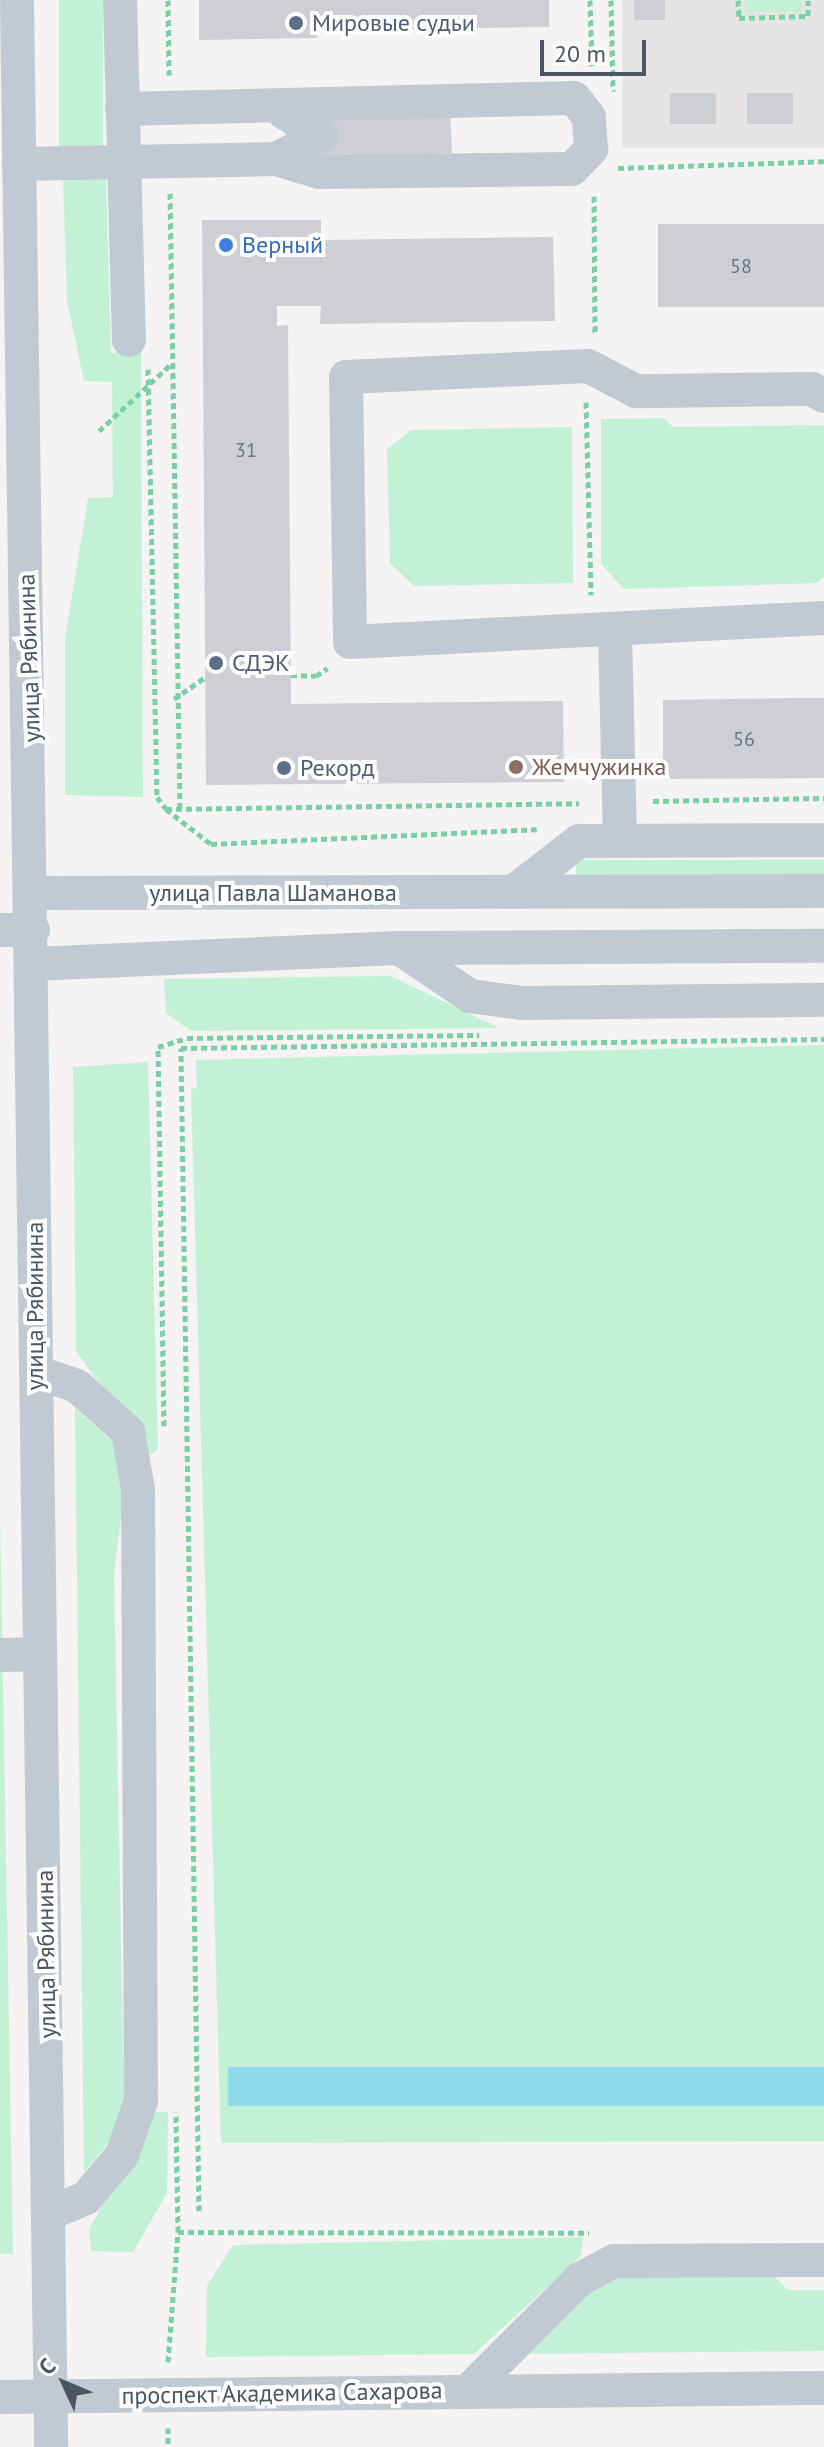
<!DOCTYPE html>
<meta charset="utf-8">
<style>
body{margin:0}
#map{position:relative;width:824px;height:2447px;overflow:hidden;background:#f5f3f3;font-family:"PT Sans",sans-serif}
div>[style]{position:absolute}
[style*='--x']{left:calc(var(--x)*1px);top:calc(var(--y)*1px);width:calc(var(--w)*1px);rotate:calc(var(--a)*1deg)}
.education>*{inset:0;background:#e6e4e5;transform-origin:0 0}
.green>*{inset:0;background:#c3f1d5;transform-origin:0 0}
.water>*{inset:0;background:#90daee;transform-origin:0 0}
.building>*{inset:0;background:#cdcfd5;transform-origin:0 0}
.path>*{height:5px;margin-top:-2.5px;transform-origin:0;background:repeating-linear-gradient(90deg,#7ad0a6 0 6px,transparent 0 10px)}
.minor>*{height:34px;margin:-17px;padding:0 17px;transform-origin:17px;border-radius:17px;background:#c1cad2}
.dots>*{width:22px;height:22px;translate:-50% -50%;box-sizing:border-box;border:4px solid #fff;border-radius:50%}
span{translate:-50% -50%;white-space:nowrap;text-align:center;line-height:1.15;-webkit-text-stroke:8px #fff;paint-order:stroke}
.number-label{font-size:20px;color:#6b747e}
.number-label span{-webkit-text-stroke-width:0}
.service-label{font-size:24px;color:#4e5e75}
.left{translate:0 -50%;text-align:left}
.shop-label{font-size:24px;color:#366cbe}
.street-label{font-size:24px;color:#4a5661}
.education-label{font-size:24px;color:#785e54}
.north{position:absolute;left:24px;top:2343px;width:80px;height:80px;-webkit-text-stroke:6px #fff;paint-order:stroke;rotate:314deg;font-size:22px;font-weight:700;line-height:32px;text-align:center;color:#4a5661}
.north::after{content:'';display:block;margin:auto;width:28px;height:36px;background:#4a5661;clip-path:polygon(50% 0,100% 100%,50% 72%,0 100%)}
.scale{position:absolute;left:540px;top:40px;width:106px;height:36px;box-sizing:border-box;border:4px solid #4a5661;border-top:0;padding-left:10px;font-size:24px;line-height:28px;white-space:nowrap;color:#4a5661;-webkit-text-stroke:6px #fff;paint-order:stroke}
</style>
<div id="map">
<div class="education">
<i style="left:622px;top:0;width:202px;height:148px"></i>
</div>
<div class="green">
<i style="left:59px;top:0;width:44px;height:149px"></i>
<i style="left:745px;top:0;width:57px;height:12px"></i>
<i style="clip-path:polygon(63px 177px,106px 177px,111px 353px,141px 352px,143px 797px,65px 795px,65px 638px,88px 498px,113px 497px,112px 382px,84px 381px,67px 301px)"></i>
<i style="clip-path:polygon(663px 418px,673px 427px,824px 425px,824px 577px,817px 583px,624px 589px,601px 564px,601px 419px)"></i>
<i style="clip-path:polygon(572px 427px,573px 583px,414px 586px,390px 563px,387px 449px,411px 430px)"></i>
<i style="left:576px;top:860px;width:248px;height:22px"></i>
<i style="clip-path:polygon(391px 976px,499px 1028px,191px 1031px,166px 1013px,164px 979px)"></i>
<i style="clip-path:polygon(824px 1045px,824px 2141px,221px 2143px,191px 1089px,197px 1088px,196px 1060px)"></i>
<i style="clip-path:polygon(148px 1062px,158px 1449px,151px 1455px,76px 1351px,73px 1067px)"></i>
<i style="clip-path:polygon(75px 1408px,117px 1446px,123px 1501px,114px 1574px,124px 2099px,119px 2129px,84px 2173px)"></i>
<i style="clip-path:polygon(0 1513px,13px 2254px,0 2254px)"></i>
<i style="clip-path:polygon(155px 2112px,168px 2112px,167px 2193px,133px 2252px,91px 2251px,89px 2229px)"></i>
<i style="clip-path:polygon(583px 2237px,581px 2256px,474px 2354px,206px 2357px,207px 2286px,233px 2245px)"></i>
<i style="clip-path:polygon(767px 2269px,788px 2290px,824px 2290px,824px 2351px,517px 2354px,602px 2273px)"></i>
</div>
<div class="water">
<i style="left:824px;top:2067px;width:39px;height:596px;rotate:90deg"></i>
</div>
<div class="building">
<i style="clip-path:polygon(199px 0,549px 0,549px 27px,317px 30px,317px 38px,199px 40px)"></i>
<i style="left:634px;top:0;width:31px;height:20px"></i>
<i style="left:716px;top:93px;width:31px;height:46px;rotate:90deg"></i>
<i style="left:793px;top:93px;width:31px;height:46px;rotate:90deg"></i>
<i style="left:450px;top:113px;width:40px;height:129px;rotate:87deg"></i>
<i style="clip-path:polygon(202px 220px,321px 220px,321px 240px,553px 237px,555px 321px,320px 324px,321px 306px,277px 306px,277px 326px,288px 325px,291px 704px,563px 701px,564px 782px,206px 785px)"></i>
<i style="left:824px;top:224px;width:83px;height:166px;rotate:90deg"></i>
<i style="clip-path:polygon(799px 698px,824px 698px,824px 778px,663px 779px,663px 700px)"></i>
</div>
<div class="path">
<i style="--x:168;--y:0;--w:75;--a:89.2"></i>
<i style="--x:590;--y:0;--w:68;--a:88.3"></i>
<i style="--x:611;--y:0;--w:91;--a:88.7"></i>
<i style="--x:738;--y:0;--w:18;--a:87"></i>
<i style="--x:739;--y:18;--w:69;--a:-1.7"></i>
<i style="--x:808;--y:16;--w:16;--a:-90"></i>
<i style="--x:618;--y:168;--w:206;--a:-1.9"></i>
<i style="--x:170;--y:193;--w:614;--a:89.07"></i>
<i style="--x:594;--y:196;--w:138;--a:89.6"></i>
<i style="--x:148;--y:369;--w:428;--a:88.8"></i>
<i style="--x:157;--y:797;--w:15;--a:53"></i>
<i style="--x:166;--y:809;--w:57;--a:37.9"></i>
<i style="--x:211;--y:844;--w:326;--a:-2.6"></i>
<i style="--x:586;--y:402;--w:193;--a:88.5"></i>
<i style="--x:99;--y:431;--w:98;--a:-42.9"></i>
<i style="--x:291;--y:675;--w:25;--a:2"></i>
<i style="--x:316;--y:676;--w:14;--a:-34"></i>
<i style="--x:174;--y:699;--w:39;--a:-35"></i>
<i style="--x:653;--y:801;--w:171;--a:-1"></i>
<i style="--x:166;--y:809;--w:413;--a:-0.8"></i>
<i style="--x:164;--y:1426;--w:379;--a:-90.9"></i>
<i style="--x:158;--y:1047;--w:30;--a:-17"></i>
<i style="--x:187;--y:1038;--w:292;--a:-0.6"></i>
<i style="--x:199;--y:2211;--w:1163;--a:-90.89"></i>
<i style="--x:181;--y:1048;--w:643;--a:-0.8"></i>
<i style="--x:178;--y:2232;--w:411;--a:0.1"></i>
<i style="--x:168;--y:2362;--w:130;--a:-85.6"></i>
<i style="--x:178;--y:2232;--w:120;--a:-91"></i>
<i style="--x:168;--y:2428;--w:19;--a:90"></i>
</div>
<div class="minor">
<i style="--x:17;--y:0;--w:2447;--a:89.2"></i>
<i style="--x:120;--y:0;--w:340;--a:88.5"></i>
<i style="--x:276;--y:159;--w:51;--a:-27.1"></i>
<i style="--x:321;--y:136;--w:46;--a:-147.3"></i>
<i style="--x:19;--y:164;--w:257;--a:-1.1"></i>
<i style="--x:276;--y:159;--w:45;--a:16.8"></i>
<i style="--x:319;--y:172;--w:253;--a:-0.7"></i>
<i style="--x:572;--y:169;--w:28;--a:-46"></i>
<i style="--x:591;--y:149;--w:32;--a:-94"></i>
<i style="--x:589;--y:117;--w:24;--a:-128"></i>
<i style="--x:574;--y:98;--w:452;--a:178.6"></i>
<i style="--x:824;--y:396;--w:14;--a:-150"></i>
<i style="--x:812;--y:389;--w:176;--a:179.3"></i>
<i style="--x:636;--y:391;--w:54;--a:-152.5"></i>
<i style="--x:588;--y:366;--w:242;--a:177.4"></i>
<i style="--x:346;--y:377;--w:265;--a:89.1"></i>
<i style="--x:350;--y:642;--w:475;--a:-2.9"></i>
<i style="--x:615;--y:634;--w:204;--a:88.6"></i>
<i style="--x:513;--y:892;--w:83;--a:-37.7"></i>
<i style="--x:579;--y:841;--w:245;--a:-0.2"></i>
<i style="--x:33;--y:893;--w:791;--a:-0.14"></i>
<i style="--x:0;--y:930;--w:33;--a:0"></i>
<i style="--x:399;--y:948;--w:86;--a:34.1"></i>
<i style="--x:470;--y:996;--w:51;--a:7.8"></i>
<i style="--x:521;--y:1003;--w:303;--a:-0.6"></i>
<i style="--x:33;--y:964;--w:366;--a:-2.5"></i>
<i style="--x:399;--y:948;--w:425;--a:-0.3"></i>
<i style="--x:36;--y:1372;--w:43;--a:18.9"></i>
<i style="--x:77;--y:1386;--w:69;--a:42"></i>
<i style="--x:128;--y:1432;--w:59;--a:80.2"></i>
<i style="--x:138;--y:1490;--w:611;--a:89.72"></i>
<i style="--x:141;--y:2101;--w:57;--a:109.4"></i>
<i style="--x:122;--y:2155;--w:56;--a:129.9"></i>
<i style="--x:86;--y:2198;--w:38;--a:157"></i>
<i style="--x:0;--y:1655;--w:39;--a:-1"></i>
<i style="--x:468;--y:2391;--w:158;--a:-45"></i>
<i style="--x:580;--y:2279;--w:38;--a:-28"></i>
<i style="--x:614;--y:2261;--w:210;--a:-0.3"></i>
<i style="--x:0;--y:2397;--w:824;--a:-0.63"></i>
</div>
<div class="dots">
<i style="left:296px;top:23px;background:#5c6f8a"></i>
<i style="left:226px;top:245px;background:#3f7fe0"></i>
<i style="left:216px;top:663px;background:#5c6f8a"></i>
<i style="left:516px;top:767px;background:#8d6e63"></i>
<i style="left:284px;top:768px;background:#5c6f8a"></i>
</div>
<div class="number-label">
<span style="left:741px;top:266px">58</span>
<span style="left:246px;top:450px">31</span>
<span style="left:744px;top:739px">56</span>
</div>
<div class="service-label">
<span class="left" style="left:312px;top:23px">Мировые судьи</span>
<span class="left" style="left:232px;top:663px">СДЭК</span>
<span class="left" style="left:300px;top:768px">Рекорд</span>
</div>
<div class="shop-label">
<span class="left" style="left:242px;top:245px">Верный</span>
</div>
<div class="street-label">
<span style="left:29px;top:658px;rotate:-92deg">улица Рябинина</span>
<span style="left:273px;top:893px">улица Павла Шаманова</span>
<span style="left:35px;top:1306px;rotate:-90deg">улица Рябинина</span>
<span style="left:46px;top:1954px;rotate:-91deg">улица Рябинина</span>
<span style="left:282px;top:2393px;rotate:-1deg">проспект Академика Сахарова</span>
</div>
<div class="education-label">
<span class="left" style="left:532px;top:767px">Жемчужинка</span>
</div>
<div class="north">С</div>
<div class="scale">20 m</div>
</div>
